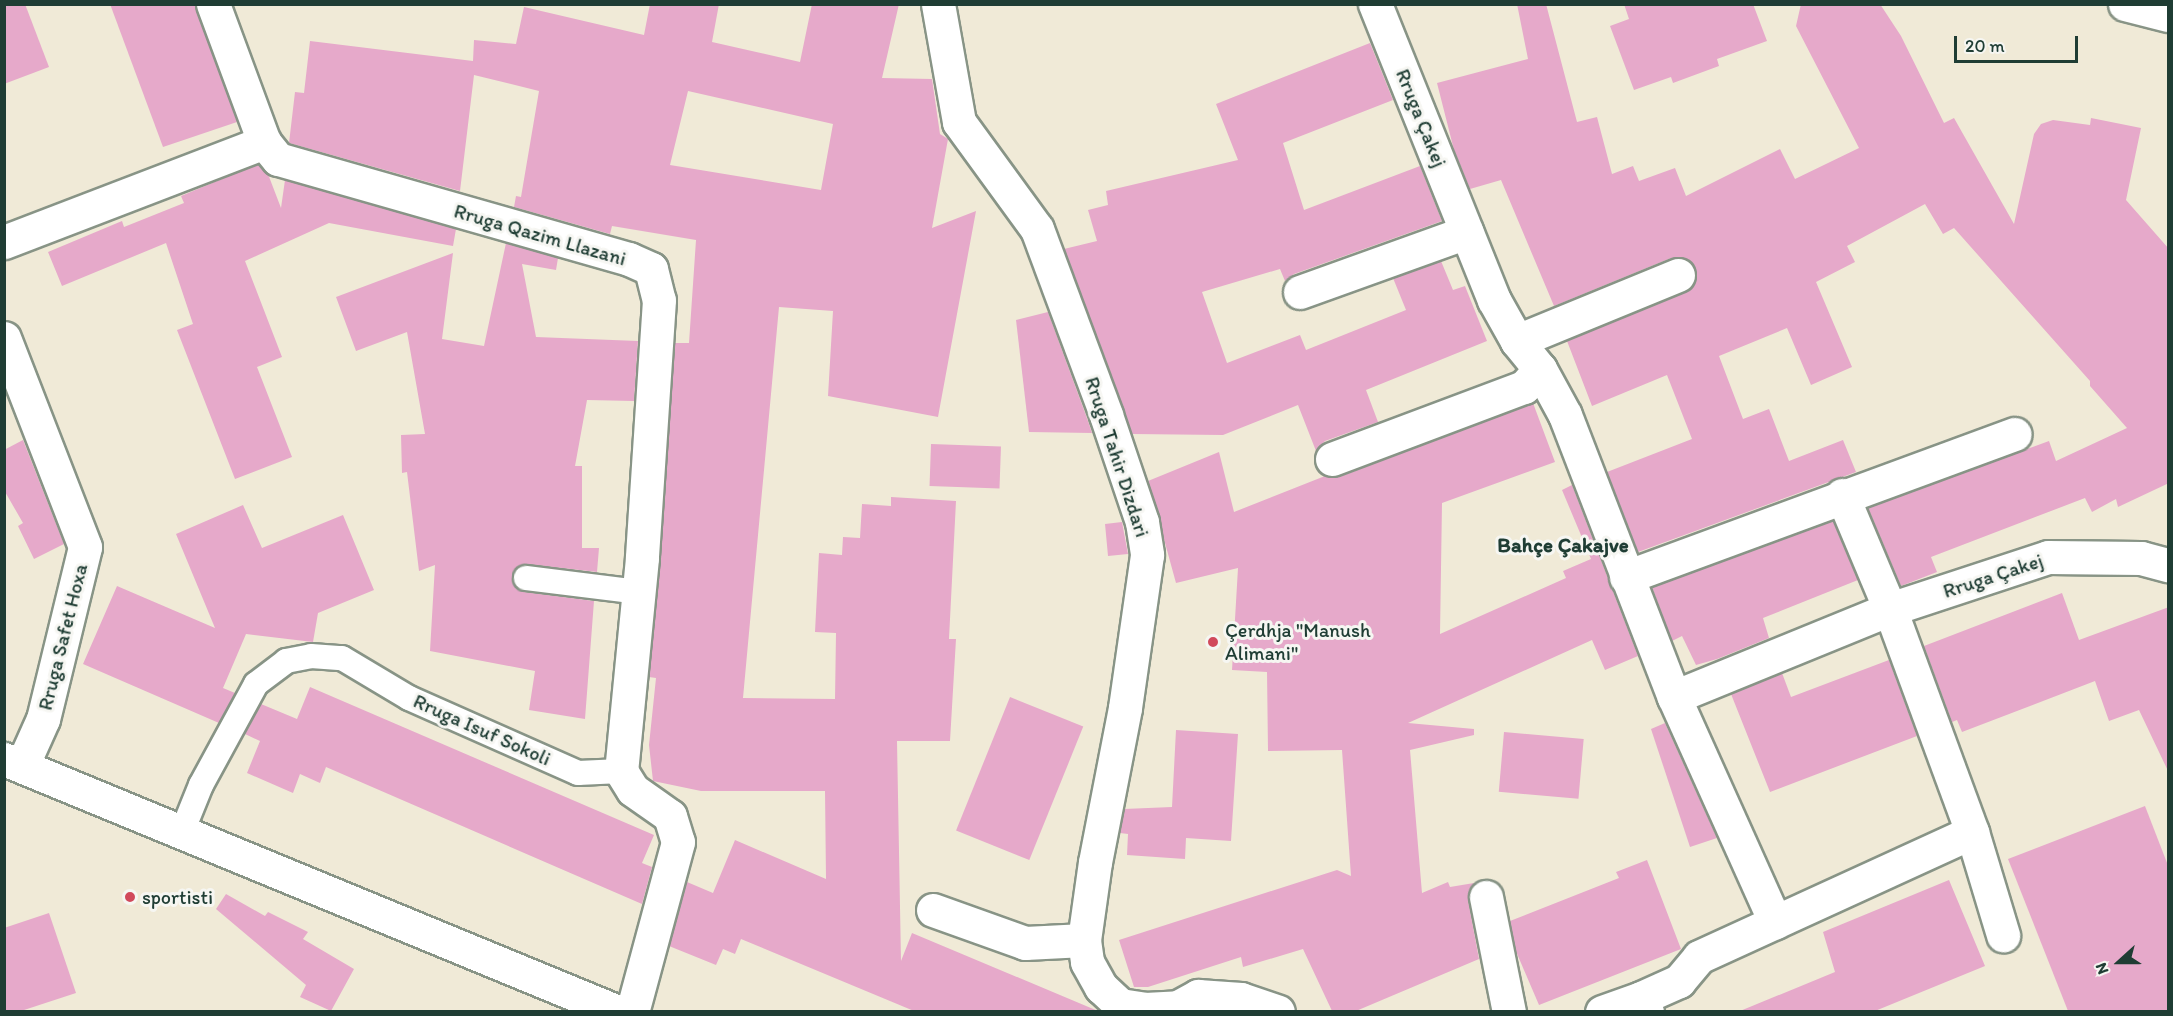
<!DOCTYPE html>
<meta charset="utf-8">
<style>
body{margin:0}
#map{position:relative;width:2173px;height:1016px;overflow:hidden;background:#f0ead7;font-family:Itim,sans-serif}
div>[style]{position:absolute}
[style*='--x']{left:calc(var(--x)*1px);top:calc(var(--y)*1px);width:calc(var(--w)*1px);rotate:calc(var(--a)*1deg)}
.building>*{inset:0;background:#e6a9ca;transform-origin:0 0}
.roads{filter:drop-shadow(2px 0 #889486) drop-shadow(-2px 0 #889486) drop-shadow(0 2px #889486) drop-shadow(0 -2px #889486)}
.service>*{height:24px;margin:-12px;padding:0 12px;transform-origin:12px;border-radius:12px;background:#fff}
.minor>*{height:33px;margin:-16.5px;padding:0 16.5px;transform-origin:16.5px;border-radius:16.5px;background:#fff}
.dots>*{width:16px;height:16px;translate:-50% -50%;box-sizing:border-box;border:3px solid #f6f6f2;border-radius:50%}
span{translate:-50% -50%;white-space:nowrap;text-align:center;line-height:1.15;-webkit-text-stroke:6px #f6f6f2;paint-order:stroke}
.street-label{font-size:20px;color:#1f3d34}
.poi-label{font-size:20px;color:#1f3d34}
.left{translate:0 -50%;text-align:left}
.neighbourhood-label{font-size:21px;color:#1f3d34;font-weight:700}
.frame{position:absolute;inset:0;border:6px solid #1f3d34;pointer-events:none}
.north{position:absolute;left:2089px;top:932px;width:60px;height:60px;-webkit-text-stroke:4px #f6f6f2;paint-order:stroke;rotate:249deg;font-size:16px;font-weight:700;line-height:24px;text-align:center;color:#1f3d34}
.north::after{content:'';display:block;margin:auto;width:21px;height:27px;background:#1f3d34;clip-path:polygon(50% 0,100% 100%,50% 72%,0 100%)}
.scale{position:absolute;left:1954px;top:36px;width:124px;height:27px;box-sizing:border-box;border:3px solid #1f3d34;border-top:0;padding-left:8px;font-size:18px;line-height:21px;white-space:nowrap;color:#1f3d34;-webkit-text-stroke:4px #f6f6f2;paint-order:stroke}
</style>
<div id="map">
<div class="building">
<i style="clip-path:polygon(4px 4px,25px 4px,49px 67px,4px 84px)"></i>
<i style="clip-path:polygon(110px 4px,195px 4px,237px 122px,163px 147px)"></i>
<i style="clip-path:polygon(evenodd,650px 4px,719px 4px,712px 42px,800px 62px,812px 4px,899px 4px,882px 78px,932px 79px,940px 134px,948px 139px,932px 228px,976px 211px,938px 417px,828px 396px,833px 311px,779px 307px,743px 698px,835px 699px,836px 633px,815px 632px,819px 553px,842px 555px,843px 537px,860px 538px,862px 504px,891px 506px,891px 497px,956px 501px,949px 639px,956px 639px,950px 741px,897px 741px,901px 961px,912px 933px,1098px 1011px,914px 1011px,741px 939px,735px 954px,723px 949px,716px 965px,669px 946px,687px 882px,713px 893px,735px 840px,826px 879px,825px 791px,701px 791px,653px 781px,649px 745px,656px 678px,649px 677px,675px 343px,689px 343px,696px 240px,612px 226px,610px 234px,514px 207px,516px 196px,521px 197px,539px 91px,474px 75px,460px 191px,289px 143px,295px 92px,304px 93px,310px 41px,473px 61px,474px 40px,516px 44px,524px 7px,644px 35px,650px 4px,688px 91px,833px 124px,821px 190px,670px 165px,688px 91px)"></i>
<i style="clip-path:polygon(1517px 4px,1546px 4px,1577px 122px,1597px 117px,1612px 174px,1633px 166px,1639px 181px,1675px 168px,1686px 196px,1780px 149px,1795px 179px,1859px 148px,1796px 26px,1801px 4px,1880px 4px,1901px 36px,1944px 123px,1954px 118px,2014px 224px,2034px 134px,2041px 124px,2053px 120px,2090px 125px,2091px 118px,2141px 128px,2126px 200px,2169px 249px,2169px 483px,2118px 507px,2116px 499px,2092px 512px,2085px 498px,1931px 557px,1937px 572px,1901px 586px,1868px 508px,2049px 441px,2056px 461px,2127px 428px,2090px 386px,2090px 381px,1954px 228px,1943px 234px,1925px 204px,1847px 246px,1855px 262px,1816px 282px,1852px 367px,1811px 385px,1787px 328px,1719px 356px,1743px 419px,1769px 409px,1789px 461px,1843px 440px,1856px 472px,1638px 552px,1607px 472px,1692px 439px,1667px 375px,1592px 406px,1567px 341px,1685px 292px,1693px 286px,1695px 268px,1689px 260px,1671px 258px,1554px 306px,1501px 180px,1470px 189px,1454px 150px,1437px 83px,1528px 59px)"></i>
<i style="clip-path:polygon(1624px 4px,1753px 4px,1767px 41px,1717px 59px,1719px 66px,1673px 83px,1671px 77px,1634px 90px,1610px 26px,1629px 19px)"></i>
<i style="clip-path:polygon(1370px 43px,1393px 100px,1283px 143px,1304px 210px,1420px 166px,1442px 221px,1294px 274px,1285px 281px,1280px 269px,1202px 292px,1227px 363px,1300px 335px,1306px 350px,1406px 310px,1393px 278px,1441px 261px,1453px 290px,1465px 286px,1487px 341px,1366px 390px,1378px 422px,1325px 441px,1316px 451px,1298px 405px,1223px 435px,1132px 434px,1064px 249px,1097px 241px,1088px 210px,1108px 205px,1106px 191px,1238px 160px,1216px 104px)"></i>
<i style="clip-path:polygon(258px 164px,268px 174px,281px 208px,285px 180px,456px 229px,453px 246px,329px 223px,245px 261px,282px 357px,257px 367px,292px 457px,235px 479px,177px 330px,193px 324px,166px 243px,62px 286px,48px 252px,122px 221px,124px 227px,184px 203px,181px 196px)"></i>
<i style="clip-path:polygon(506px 243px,558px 258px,556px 270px,522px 264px,536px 337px,638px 341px,634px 401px,587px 400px,575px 466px,582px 466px,582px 548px,599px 548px,597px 572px,527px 564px,515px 569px,512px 576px,513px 584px,524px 592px,594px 601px,585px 719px,529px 710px,535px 671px,430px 651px,435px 565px,419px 571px,407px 472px,402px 473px,401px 435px,425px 434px,407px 332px,356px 351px,336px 297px,453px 253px,442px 339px,484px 346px)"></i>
<i style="clip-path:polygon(1048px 312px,1088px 421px,1092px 433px,1029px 432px,1016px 320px)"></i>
<i style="clip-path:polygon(1533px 403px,1555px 462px,1442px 503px,1440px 634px,1566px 578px,1563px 571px,1591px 559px,1562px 490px,1572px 485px,1638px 656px,1605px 670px,1592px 640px,1408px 723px,1474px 729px,1474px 735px,1410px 750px,1422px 893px,1448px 882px,1450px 887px,1474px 883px,1468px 900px,1479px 959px,1356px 1011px,1332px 1011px,1303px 949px,1243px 967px,1241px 957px,1148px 987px,1134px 987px,1119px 940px,1337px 870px,1351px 876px,1342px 750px,1268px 751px,1267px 672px,1232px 670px,1238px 568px,1176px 583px,1148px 481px,1219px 452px,1234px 512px,1325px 476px,1339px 477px)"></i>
<i style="clip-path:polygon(23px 440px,64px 544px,34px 559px,18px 526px,23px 523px,4px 490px,4px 450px)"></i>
<i style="left:931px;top:444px;width:70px;height:42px;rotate:2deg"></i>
<i style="clip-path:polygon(243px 505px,262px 548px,343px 515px,374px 590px,318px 613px,313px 642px,246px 634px,223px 688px,235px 693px,219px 723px,83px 664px,117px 586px,215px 628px,176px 534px)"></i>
<i style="clip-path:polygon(1833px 521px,1858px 580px,1763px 618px,1769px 638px,1717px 659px,1696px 665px,1682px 636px,1672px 641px,1652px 587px)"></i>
<i style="clip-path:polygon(1122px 522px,1128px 554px,1108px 556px,1105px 524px)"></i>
<i style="clip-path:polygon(2062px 593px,2079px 640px,2169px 607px,2169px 773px,2139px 710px,2109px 721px,2095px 681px,1962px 732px,1957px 720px,1952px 722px,1924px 646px)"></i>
<i style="clip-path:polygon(1889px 660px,1917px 736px,1770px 792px,1731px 694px,1782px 673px,1791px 697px)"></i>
<i style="clip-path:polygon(310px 687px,654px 835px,642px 863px,652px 867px,642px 904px,326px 767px,320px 783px,300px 774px,293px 793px,247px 773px,260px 741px,245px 734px,261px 704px,297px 719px)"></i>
<i style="left:1010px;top:697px;width:79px;height:144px;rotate:22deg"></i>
<i style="clip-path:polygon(1665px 723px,1717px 838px,1690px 847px,1651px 729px)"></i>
<i style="clip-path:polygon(1176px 730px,1238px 734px,1231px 841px,1186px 838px,1185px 859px,1127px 855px,1128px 834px,1120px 833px,1124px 809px,1172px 807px)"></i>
<i style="left:1504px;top:732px;width:80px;height:60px;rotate:5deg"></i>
<i style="clip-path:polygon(2145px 806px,2169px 868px,2169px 1011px,2068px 1011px,2008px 859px)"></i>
<i style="clip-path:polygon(1647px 860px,1681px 949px,1539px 1005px,1515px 949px,1510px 921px,1619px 878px,1616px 872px)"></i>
<i style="clip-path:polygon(1949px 880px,1985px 966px,1875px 1011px,1740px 1011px,1835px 972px,1823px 932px)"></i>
<i style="clip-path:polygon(226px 894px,265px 916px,268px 912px,308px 932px,303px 939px,354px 969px,331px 1011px,300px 997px,306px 985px,216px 909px)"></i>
<i style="clip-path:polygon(49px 913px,76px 993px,21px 1011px,4px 1011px,4px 928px)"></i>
</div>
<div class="roads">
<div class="service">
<i style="--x:526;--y:578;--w:113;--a:7.1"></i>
<i style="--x:182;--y:832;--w:51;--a:-68"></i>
<i style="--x:201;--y:785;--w:115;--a:-61.4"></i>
<i style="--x:256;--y:684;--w:38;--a:-37"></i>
<i style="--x:286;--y:661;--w:25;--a:-11"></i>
<i style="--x:311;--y:656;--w:31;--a:4"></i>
<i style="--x:342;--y:658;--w:78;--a:30.8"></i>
<i style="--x:409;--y:698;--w:185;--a:23.9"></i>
<i style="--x:578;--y:773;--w:43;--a:-2.7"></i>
</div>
<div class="minor">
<i style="--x:213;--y:4;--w:147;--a:69.7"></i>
<i style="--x:264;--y:142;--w:22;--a:51"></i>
<i style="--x:278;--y:159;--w:365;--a:15.9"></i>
<i style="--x:629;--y:259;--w:24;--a:24"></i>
<i style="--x:651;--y:269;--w:32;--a:76"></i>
<i style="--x:659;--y:300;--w:259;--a:93.8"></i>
<i style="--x:642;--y:558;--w:214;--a:95.6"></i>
<i style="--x:621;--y:771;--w:22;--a:58"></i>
<i style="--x:633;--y:790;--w:45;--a:35.1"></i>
<i style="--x:670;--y:816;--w:27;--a:73"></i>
<i style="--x:678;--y:842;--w:176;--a:105.1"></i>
<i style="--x:938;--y:4;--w:120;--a:79.9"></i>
<i style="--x:959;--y:122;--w:132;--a:53.9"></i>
<i style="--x:1037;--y:229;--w:198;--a:69.6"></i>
<i style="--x:1106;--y:415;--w:113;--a:71.4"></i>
<i style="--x:1142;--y:522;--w:33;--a:81"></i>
<i style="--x:1147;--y:555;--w:155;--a:98.2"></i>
<i style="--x:1125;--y:708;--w:157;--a:101"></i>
<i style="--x:1095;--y:862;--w:79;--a:98"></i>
<i style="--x:1084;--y:940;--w:22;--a:82"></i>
<i style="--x:1087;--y:962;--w:29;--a:61"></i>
<i style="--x:1101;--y:987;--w:26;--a:43"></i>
<i style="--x:1120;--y:1005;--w:25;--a:9"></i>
<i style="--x:1145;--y:1009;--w:33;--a:-3"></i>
<i style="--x:1178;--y:1007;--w:23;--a:-29"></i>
<i style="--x:1198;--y:996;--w:43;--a:4"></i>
<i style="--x:1241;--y:999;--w:39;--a:19"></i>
<i style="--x:1375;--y:4;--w:319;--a:68.1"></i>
<i style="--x:1494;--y:300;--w:47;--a:60.7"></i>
<i style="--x:1517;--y:341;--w:36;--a:51"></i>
<i style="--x:1540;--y:369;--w:52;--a:61.5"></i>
<i style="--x:1565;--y:415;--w:302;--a:68.9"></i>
<i style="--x:1674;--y:697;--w:247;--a:65.8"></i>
<i style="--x:2125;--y:4;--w:44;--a:14.3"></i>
<i style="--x:4;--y:242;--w:279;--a:-21"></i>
<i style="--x:1300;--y:292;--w:177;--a:-19.8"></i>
<i style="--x:4;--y:338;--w:224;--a:68.8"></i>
<i style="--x:85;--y:547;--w:177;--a:103.7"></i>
<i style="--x:43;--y:719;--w:51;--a:114.1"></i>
<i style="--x:1517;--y:341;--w:174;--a:-22.3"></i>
<i style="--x:1332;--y:459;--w:205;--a:-20.6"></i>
<i style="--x:1524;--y:387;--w:24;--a:-48"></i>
<i style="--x:1842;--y:495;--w:124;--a:67.2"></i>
<i style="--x:1890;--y:609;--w:238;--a:69.8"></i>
<i style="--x:1972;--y:832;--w:108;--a:73.2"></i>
<i style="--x:1626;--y:577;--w:414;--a:-20.2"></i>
<i style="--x:1674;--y:697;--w:233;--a:-22.2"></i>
<i style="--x:1890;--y:609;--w:166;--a:-18.2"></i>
<i style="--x:2048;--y:557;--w:93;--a:0.6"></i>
<i style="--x:2141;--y:558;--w:28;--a:15"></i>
<i style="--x:4;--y:759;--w:664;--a:22.39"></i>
<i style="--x:1486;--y:897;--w:117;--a:78.7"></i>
<i style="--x:933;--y:910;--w:98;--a:19.7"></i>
<i style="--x:1025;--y:943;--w:59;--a:-2.9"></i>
<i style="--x:1602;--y:1012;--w:41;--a:-19.7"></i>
<i style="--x:1647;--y:1012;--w:15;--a:-113"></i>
<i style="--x:1641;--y:998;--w:42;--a:-24.1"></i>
<i style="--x:1679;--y:981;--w:31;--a:-50"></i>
<i style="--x:1699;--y:957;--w:300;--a:-24.6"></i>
</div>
</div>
<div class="dots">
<i style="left:1213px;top:642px;background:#d1495b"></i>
<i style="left:130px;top:897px;background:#d1495b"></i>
</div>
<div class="street-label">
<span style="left:1421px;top:118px;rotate:68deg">Rruga Çakej</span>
<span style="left:540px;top:235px;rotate:16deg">Rruga Qazim Llazani</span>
<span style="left:1117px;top:457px;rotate:72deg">Rruga Tahir Dizdari</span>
<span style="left:1993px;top:576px;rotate:-18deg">Rruga Çakej</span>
<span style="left:63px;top:637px;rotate:-76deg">Rruga Safet Hoxa</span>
<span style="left:482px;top:730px;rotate:24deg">Rruga Isuf Sokoli</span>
</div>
<div class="poi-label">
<span class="left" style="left:1225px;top:642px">Çerdhja "Manush<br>Alimani"</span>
<span class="left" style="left:142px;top:897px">sportisti</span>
</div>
<div class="neighbourhood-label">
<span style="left:1563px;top:545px">Bahçe Çakajve</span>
</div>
<div class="frame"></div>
<div class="north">N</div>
<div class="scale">20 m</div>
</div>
